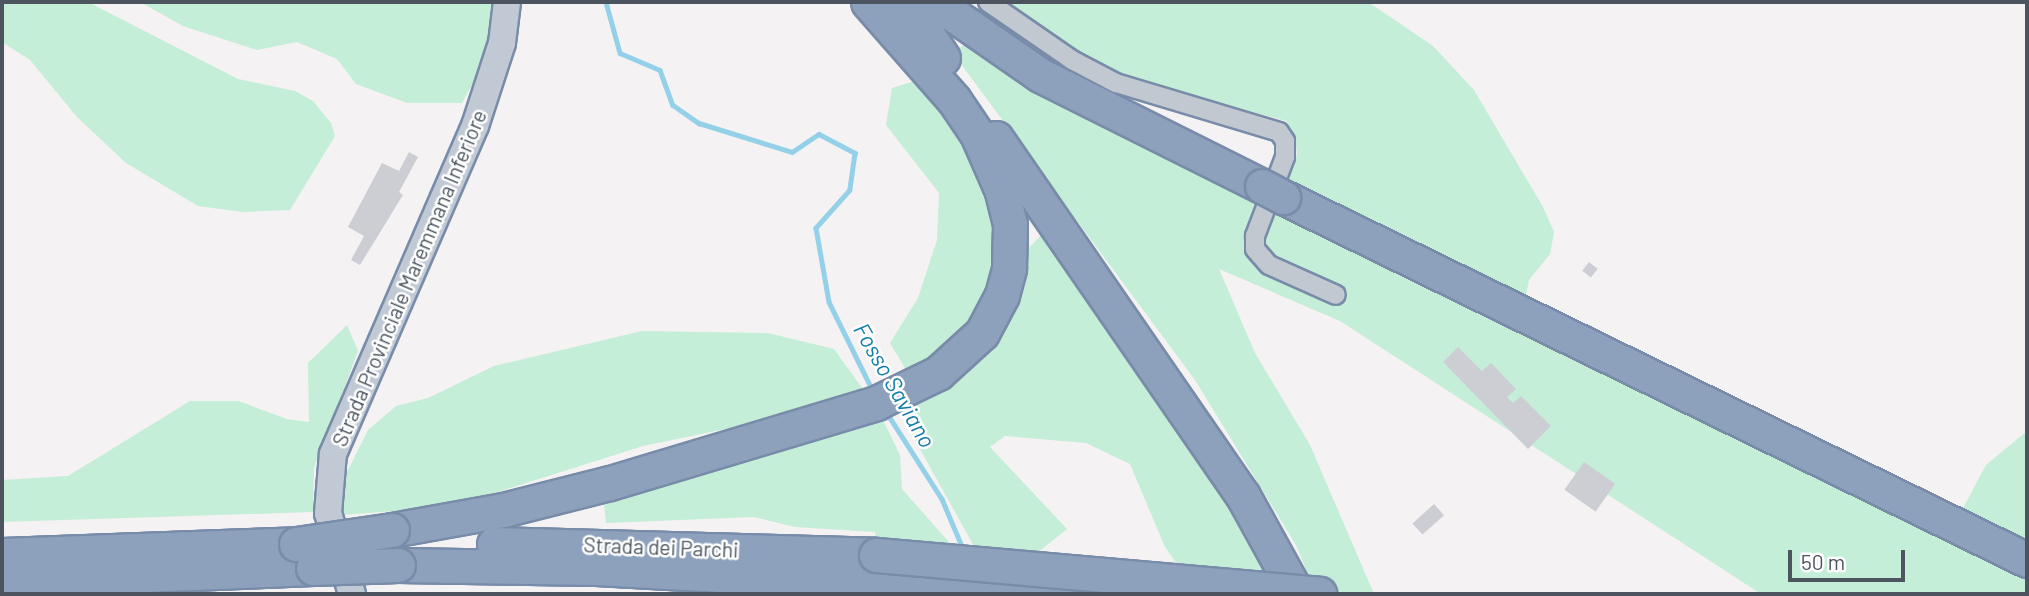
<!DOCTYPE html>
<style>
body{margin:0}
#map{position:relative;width:2029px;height:596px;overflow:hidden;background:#f4f2f2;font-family:Barlow,sans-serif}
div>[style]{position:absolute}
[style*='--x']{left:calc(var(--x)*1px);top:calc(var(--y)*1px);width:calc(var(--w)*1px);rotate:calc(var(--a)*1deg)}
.green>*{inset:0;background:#c4eed7}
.stream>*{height:4.5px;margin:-2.25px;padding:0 2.25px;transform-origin:2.25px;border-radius:2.25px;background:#94d1e9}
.building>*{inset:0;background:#ccced4;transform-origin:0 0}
.roads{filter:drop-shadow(2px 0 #788ca9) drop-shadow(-2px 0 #788ca9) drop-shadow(0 2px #788ca9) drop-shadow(0 -2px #788ca9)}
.street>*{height:18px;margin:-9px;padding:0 9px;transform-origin:9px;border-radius:9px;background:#c1c8d0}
.secondary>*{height:26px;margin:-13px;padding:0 13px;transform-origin:13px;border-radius:13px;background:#c1c9d4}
.highway>*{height:33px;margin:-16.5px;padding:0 16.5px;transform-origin:16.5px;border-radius:16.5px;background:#8da1bd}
.bridges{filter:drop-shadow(2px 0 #788ca9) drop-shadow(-2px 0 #788ca9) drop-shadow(0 2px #788ca9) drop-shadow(0 -2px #788ca9)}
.highway-bridge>*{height:33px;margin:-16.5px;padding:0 16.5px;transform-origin:16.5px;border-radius:16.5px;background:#8da1bd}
span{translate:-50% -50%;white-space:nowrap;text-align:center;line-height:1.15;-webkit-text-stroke:5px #fff;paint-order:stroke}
.street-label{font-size:21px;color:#4b545f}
.water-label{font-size:23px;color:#147ea8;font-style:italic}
.frame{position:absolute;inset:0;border:4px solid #4b545f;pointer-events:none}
.scale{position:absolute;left:1788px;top:550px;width:117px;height:32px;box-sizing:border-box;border:4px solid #4b545f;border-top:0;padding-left:9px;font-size:21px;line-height:24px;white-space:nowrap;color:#4b545f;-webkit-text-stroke:5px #fff;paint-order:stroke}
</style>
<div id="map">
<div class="green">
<i style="clip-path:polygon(2px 2px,88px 2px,238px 79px,295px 91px,313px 101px,331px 123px,335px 136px,290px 210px,243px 212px,198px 206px,126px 163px,77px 117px,30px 60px,2px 42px)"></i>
<i style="clip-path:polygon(140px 2px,493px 2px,494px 16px,480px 70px,462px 103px,407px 103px,356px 84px,337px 59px,297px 42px,257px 50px,183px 26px)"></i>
<i style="clip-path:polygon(1001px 2px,1368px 2px,1433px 46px,1474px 90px,1543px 207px,1554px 232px,1550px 254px,1529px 280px,1525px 300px,1285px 184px,1297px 155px,1295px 137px,1286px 121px,1111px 73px,1046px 37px)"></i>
<i style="clip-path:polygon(973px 40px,1960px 514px,1986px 465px,2027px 431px,2027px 594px,1761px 594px,1340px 321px,1219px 269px,1255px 353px,1310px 445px,1374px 594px,1316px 594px,1296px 545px,1195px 380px,952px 52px)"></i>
<i style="clip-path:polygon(924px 78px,983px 164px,1000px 212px,989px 312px,935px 364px,908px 373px,890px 343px,918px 298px,937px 240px,939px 193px,886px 125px,892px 88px)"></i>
<i style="clip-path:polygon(1041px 235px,1057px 242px,1268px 560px,1282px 594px,1198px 594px,1165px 547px,1130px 464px,1086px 443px,1005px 436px,990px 447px,1067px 529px,1027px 561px,975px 548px,905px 422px,906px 405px,972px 358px,1012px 315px,1026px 251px)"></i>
<i style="clip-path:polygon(347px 325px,358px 351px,314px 468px,313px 512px,2px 522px,2px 480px,68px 476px,190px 401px,238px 401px,287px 419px,309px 422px,308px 363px)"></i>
<i style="clip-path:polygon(642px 331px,768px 333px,834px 349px,878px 410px,900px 455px,902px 489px,995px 594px,886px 594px,875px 532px,795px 527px,754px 517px,606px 523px,604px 505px,819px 432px,812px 411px,643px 446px,453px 506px,344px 515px,341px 484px,368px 430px,396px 406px,428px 398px,494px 366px)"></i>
</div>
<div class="stream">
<i style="--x:606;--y:2;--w:53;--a:74.6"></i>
<i style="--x:620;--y:53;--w:43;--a:23"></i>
<i style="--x:660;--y:70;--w:37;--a:70"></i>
<i style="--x:673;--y:105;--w:32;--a:35"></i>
<i style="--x:699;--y:123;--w:97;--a:17.3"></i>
<i style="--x:792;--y:152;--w:32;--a:-34"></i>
<i style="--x:819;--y:134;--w:41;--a:27.8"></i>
<i style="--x:855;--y:153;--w:37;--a:98"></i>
<i style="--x:850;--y:190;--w:51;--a:131.8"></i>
<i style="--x:816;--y:228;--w:75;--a:80"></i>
<i style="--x:829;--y:302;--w:99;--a:63.7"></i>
<i style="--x:887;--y:413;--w:102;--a:57.4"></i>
<i style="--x:942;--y:499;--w:56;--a:67.1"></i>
</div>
<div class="building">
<i style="clip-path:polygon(409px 152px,418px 157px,399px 192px,403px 195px,360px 265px,351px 260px,364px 236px,348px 227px,382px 163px,399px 171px)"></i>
<i style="left:1589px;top:262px;width:11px;height:11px;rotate:38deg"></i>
<i style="clip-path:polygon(1458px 347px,1482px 371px,1491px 363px,1516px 389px,1507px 397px,1513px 403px,1521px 396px,1551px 426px,1528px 449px,1443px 362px)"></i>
<i style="left:1584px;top:462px;width:38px;height:34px;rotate:35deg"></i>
<i style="left:1434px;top:504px;width:15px;height:29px;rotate:48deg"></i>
</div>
<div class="roads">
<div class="street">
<i style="--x:988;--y:2;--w:102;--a:34.6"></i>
<i style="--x:1072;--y:60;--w:50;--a:27.6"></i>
<i style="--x:1116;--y:83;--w:170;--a:16.7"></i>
<i style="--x:1279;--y:132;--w:11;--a:56"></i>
<i style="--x:1285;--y:141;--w:16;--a:90"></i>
<i style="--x:1285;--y:157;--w:85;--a:110.8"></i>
<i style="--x:1255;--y:236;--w:13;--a:90"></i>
<i style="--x:1255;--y:249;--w:21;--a:49"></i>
<i style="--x:1269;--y:265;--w:73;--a:24.1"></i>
</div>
<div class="secondary">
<i style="--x:352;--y:594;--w:84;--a:-106.5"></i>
<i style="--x:328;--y:513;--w:59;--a:-85.2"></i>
<i style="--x:333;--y:454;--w:357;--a:-66.6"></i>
<i style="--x:475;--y:126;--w:87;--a:-72"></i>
<i style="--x:502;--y:43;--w:41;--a:-83"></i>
</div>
<div class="highway">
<i style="--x:906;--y:2;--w:67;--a:56.5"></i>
<i style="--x:935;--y:2;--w:128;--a:34.8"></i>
<i style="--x:1040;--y:75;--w:248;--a:26.6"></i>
<i style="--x:996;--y:138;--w:435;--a:55.4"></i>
<i style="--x:1243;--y:496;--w:112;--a:61.1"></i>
<i style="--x:1283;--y:197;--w:828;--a:26.01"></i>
<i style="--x:392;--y:530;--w:113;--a:-10.2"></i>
<i style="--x:503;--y:510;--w:110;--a:-14.2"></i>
<i style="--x:610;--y:483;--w:278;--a:-16.7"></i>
<i style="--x:876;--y:403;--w:69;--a:-25.8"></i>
<i style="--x:938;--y:373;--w:59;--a:-42.3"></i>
<i style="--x:982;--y:333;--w:43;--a:-62.2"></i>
<i style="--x:1002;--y:295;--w:28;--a:-75"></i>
<i style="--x:1009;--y:268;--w:44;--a:-88.7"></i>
<i style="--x:1010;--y:224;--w:34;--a:-104"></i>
<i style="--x:1002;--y:191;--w:62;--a:-113.7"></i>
<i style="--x:977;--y:134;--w:41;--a:-124.1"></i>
<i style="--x:954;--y:100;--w:130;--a:-131.3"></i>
<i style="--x:494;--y:544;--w:382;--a:1.6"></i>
<i style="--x:2;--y:555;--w:294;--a:-2.1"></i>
<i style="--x:398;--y:565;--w:198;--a:0.9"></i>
<i style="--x:596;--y:568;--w:465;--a:3.2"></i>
<i style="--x:2;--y:581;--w:311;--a:-2.4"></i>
</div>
</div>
<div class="bridges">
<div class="highway-bridge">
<i style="--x:1262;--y:186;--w:24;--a:28"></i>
<i style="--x:296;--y:544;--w:97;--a:-8.3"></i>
<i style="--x:876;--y:555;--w:445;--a:5"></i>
<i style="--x:313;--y:568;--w:85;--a:-2"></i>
</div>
</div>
<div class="street-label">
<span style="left:409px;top:278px;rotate:-67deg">Strada Provinciale Maremmana Inferiore</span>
<span style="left:661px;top:547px;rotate:2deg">Strada dei Parchi</span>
</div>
<div class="water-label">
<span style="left:895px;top:385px;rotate:60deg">Fosso Saviano</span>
</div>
<div class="frame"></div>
<div class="scale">50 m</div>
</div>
